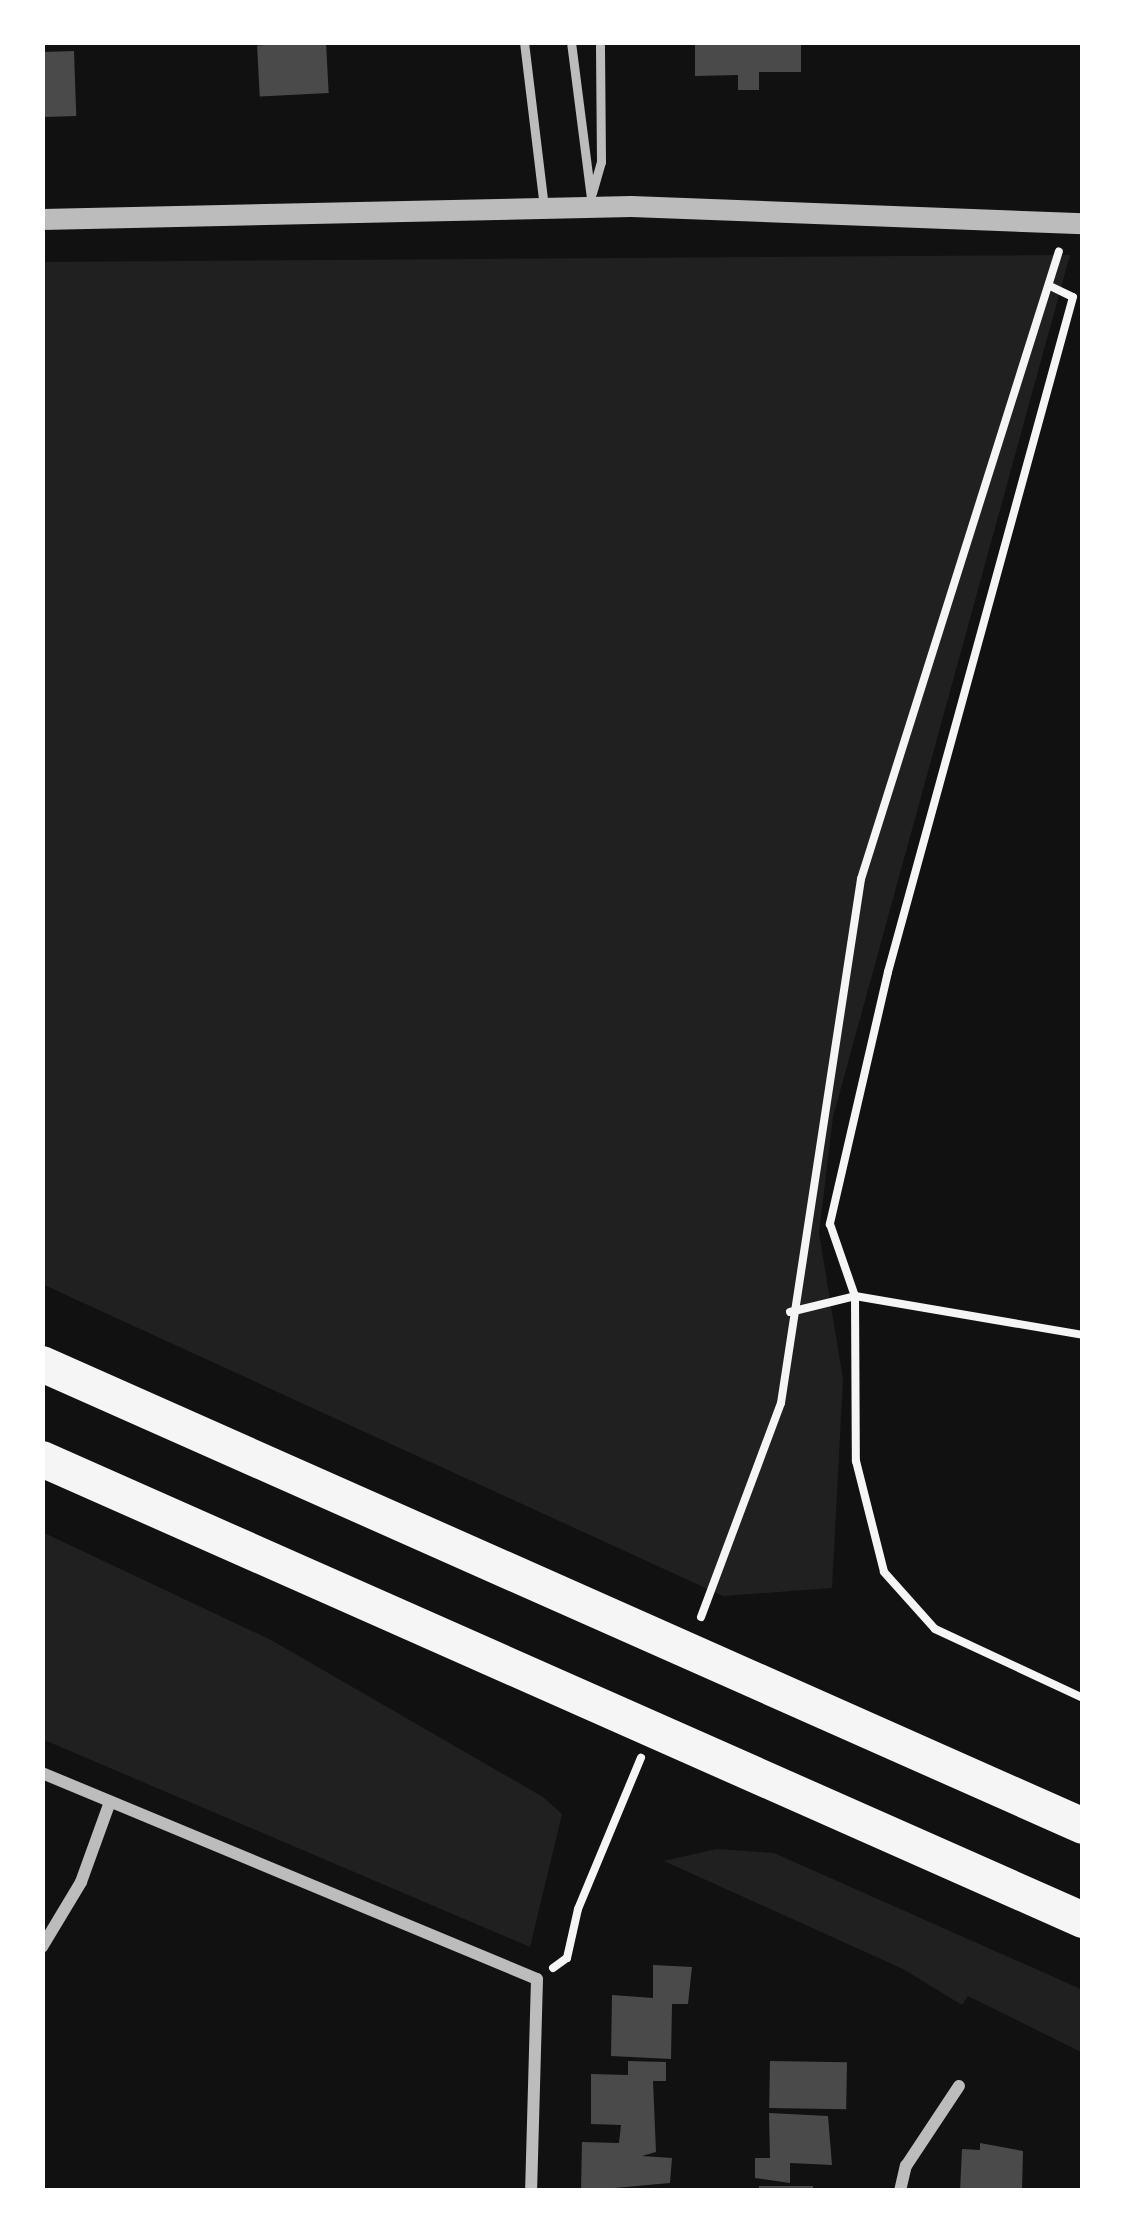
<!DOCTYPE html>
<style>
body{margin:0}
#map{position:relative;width:1125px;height:2233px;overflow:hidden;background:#111;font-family:"PT Sans Narrow",sans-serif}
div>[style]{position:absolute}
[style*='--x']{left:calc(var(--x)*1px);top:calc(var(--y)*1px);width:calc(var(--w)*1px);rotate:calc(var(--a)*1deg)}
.green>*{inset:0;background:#202020}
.building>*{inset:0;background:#4a4a4a;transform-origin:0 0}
.path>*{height:8px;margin:-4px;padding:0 4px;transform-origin:4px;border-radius:4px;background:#f5f5f5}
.service>*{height:9px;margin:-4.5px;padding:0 4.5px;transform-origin:4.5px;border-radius:4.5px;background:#bcbcbc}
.minor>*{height:12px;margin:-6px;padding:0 6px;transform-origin:6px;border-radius:6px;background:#bcbcbc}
.tertiary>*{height:21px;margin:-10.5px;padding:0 10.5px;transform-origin:10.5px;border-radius:10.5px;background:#bcbcbc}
.motorway>*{height:36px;margin:-18px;padding:0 18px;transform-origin:18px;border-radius:18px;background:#f5f5f5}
span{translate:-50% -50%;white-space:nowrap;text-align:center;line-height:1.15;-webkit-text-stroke:12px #fff;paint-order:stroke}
.frame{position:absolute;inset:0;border:45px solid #fff;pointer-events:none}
</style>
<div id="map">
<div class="green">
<i style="clip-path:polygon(1070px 255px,833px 1117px,819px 1233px,843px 1379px,832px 1588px,723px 1596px,42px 1284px,42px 262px)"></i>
<i style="clip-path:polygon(42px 1532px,271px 1640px,543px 1797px,562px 1814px,530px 1947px,42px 1739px)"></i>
<i style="clip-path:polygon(716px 1849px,774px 1853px,1083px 1990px,1083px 2053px,968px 1996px,962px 2005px,903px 1969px,664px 1861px)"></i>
</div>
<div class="building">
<i style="left:326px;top:42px;width:51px;height:69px;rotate:87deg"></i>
<i style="clip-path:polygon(695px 42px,801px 42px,801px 72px,759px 72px,759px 90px,738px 90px,738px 75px,695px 76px)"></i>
<i style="left:74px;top:51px;width:65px;height:32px;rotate:88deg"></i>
<i style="clip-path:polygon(653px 1965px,692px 1967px,688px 2004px,672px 2004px,671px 2059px,611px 2056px,612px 1995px,653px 1998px)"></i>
<i style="clip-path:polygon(628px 2061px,666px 2062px,666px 2081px,653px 2081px,656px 2152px,642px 2156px,672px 2158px,670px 2183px,581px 2191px,582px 2142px,619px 2143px,621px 2125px,591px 2124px,591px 2074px,628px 2075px)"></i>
<i style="left:770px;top:2061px;width:77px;height:47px;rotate:1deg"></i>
<i style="clip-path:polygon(769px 2113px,828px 2116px,832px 2165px,790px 2163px,790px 2183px,755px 2178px,755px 2158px,770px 2158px)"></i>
<i style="clip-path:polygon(980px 2143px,1023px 2151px,1022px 2191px,960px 2191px,962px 2149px,980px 2150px)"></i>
<i style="left:759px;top:2186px;width:54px;height:5px"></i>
</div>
<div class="path">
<i style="--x:1050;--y:286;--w:25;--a:26"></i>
<i style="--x:1073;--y:297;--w:700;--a:105.33"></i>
<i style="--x:888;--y:972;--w:259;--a:103"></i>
<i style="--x:830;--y:1224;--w:76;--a:70.9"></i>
<i style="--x:855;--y:1296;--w:165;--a:89.7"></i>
<i style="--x:856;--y:1461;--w:114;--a:75.8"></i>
<i style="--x:884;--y:1572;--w:76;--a:48.2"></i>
<i style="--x:935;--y:1629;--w:163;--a:25"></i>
<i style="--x:790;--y:1312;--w:67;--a:-13.8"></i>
<i style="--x:855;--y:1296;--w:231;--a:9.7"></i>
<i style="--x:701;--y:1617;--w:228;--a:-69.5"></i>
<i style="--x:781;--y:1403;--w:530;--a:-81.32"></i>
<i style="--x:861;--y:879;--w:658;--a:-72.5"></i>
<i style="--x:553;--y:1968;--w:17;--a:-36"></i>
<i style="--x:567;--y:1958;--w:50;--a:-77.3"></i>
<i style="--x:578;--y:1909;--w:164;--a:-67.4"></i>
</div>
<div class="service">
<i style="--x:524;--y:42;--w:167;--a:83.1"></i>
<i style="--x:571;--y:42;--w:166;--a:82.7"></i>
<i style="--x:592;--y:193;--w:32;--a:-74"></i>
<i style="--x:601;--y:162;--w:120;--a:-90.5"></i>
</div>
<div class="minor">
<i style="--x:42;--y:1773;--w:536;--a:22.6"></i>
<i style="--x:537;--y:1979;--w:212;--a:91.6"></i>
<i style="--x:42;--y:1947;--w:76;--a:-59"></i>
<i style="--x:81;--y:1882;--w:85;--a:-70.1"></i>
<i style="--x:900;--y:2191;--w:26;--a:-77"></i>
<i style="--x:906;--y:2166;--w:96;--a:-56.5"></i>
</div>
<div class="tertiary">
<i style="--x:42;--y:219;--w:589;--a:-1.26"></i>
<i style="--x:631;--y:206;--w:452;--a:2.2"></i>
</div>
<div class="motorway">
<i style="--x:42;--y:1364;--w:1139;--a:23.93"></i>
<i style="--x:42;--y:1459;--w:1139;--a:23.89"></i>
</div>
<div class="frame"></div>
</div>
